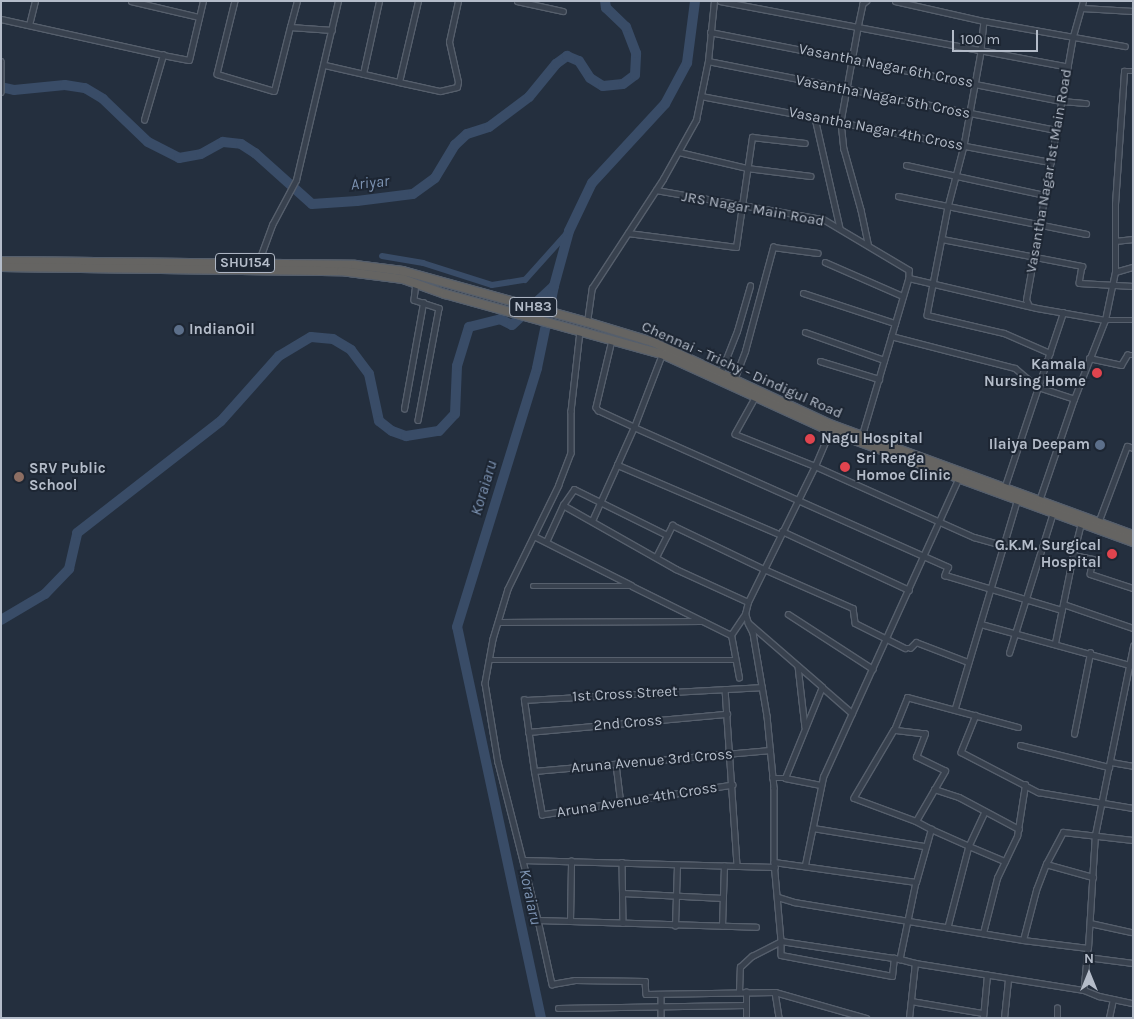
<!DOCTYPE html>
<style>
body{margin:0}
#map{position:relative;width:1134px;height:1019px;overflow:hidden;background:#242f3e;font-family:Karla,sans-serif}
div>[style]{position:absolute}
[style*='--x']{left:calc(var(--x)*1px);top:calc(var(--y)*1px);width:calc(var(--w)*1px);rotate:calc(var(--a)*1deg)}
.canal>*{height:6px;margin:-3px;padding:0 3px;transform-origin:3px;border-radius:3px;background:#394c67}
.river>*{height:10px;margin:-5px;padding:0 5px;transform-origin:5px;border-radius:5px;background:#394c67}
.roads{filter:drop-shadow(1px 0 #565f6c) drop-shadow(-1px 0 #565f6c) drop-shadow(0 1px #565f6c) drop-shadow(0 -1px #565f6c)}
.minor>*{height:4.5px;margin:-2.25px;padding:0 2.25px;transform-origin:2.25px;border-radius:2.25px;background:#38414e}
.trunk>*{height:8px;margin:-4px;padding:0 4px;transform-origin:4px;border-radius:4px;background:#656462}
.dots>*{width:14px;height:14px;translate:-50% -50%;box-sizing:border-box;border:2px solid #1d2633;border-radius:50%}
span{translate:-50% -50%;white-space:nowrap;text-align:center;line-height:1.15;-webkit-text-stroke:4px #1d2633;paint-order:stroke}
.shield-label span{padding:1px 4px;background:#1d2633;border:1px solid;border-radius:4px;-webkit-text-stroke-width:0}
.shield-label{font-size:14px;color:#b4bcc9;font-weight:700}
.street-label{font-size:15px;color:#b4bcc9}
.poi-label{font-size:15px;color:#b4bcc9;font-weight:700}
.left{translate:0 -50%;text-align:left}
.right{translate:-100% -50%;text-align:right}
.water-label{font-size:16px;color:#7c92b1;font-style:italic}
.frame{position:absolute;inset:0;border:2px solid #b4bcc9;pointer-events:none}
.north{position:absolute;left:1064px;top:949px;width:50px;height:50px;-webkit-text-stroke:4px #1d2633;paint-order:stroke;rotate:0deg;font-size:14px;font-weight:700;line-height:20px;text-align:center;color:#b4bcc9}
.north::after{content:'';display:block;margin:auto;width:18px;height:22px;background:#b4bcc9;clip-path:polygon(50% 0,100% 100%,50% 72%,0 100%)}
.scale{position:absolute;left:952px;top:30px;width:86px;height:22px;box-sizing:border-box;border:2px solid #b4bcc9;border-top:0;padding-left:6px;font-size:15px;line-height:18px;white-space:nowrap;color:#b4bcc9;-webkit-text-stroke:4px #1d2633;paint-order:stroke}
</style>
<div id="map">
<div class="canal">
<i style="--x:382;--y:256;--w:42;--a:9.7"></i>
<i style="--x:423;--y:263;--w:72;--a:17.7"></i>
<i style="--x:492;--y:285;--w:33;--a:-9"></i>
<i style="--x:525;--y:280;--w:66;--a:-48.1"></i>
</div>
<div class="river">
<i style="--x:1;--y:87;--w:13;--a:13"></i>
<i style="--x:14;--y:90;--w:51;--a:-5.6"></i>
<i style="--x:65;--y:85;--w:20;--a:9"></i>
<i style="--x:85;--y:88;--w:21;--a:31"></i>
<i style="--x:103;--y:99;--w:62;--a:43.7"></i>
<i style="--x:148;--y:142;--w:35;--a:27"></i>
<i style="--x:179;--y:158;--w:22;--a:-10"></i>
<i style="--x:201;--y:154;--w:25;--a:-29"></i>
<i style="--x:223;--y:142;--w:18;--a:6"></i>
<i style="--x:241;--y:144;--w:17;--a:33"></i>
<i style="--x:255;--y:153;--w:76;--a:41.8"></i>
<i style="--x:312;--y:204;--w:45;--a:-3.8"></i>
<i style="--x:357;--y:201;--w:56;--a:-7.1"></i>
<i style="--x:413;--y:194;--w:27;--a:-36"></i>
<i style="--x:435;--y:178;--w:39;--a:-59"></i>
<i style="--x:455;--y:145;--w:16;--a:-43"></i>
<i style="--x:467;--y:134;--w:23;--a:-18"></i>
<i style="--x:489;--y:127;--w:50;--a:-36.9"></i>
<i style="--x:529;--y:97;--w:43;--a:-50.7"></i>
<i style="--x:556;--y:64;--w:14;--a:-36"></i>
<i style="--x:567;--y:56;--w:13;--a:23"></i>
<i style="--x:579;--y:61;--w:20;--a:57"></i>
<i style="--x:590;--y:78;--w:15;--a:32"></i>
<i style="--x:603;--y:86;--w:20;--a:-6"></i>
<i style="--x:623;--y:84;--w:15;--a:-37"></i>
<i style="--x:635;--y:75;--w:22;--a:-87"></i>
<i style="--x:636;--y:53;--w:28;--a:-111"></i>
<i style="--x:626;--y:27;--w:28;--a:-136"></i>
<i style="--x:606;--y:8;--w:7;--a:-98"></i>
<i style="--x:1;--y:620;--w:51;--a:-30.6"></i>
<i style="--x:45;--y:594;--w:35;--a:-46"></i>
<i style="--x:69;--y:569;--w:37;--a:-77"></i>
<i style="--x:77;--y:533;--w:182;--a:-37.9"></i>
<i style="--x:221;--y:421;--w:87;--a:-48.3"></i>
<i style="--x:279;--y:356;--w:37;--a:-31"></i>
<i style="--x:311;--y:337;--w:22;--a:5"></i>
<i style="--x:333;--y:339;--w:21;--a:31"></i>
<i style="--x:351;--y:350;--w:30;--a:53"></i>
<i style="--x:369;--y:374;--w:48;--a:78"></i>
<i style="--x:379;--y:421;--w:16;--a:38"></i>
<i style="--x:392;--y:431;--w:15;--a:20"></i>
<i style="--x:406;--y:436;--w:33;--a:-9"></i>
<i style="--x:439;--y:431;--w:23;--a:-47"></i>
<i style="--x:455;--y:414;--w:48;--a:-87.6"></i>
<i style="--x:457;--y:366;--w:41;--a:-72.9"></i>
<i style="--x:469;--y:327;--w:32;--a:-14"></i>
<i style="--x:500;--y:319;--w:13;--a:27"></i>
<i style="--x:512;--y:325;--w:57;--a:-42.9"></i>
<i style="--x:541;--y:1018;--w:400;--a:-102.1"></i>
<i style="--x:457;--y:627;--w:271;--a:-72.8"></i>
<i style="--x:537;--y:368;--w:84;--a:-78.3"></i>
<i style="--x:554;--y:286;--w:57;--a:-74.7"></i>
<i style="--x:569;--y:231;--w:53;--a:-64.4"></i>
<i style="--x:592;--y:183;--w:108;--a:-47.3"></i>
<i style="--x:665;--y:104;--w:47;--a:-61.8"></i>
<i style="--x:687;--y:63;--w:63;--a:-82.6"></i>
</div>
<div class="roads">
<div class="minor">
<i style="--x:131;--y:1;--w:70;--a:13.2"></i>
<i style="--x:235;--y:1;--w:75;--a:103.9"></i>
<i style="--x:217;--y:74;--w:59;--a:16.6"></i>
<i style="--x:274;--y:91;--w:66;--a:-76"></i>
<i style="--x:290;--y:27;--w:42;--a:4.1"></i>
<i style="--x:517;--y:1;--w:47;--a:12.3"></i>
<i style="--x:720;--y:1;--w:354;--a:10.7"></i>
<i style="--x:867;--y:1;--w:5;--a:143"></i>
<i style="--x:863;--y:4;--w:25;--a:102"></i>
<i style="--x:858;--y:28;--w:96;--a:100.3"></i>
<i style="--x:841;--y:122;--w:27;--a:84"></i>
<i style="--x:844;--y:149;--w:63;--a:74.4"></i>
<i style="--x:861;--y:210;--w:35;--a:78"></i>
<i style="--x:895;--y:1;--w:91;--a:12.7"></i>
<i style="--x:984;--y:21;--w:143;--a:10.1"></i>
<i style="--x:1082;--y:8;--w:51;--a:3.4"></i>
<i style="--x:1;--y:19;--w:166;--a:12.5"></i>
<i style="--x:984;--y:21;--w:31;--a:96"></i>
<i style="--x:981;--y:52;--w:96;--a:100.3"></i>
<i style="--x:964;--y:146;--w:63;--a:104.7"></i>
<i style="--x:948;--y:207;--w:110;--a:101"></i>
<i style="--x:927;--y:315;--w:79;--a:13.2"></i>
<i style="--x:1004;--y:333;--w:50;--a:23.5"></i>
<i style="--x:29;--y:25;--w:25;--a:-76"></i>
<i style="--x:290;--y:27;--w:27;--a:-75"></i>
<i style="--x:710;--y:32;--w:359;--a:11.1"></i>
<i style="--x:1062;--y:101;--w:24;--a:5"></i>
<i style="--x:1;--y:61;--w:31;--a:90"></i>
<i style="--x:708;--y:61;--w:357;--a:11.2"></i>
<i style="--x:325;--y:65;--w:76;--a:12.9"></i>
<i style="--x:399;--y:82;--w:83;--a:-76.8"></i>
<i style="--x:363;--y:74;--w:75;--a:-77.6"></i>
<i style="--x:399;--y:82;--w:42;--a:12.4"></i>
<i style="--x:440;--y:91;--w:17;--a:-13"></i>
<i style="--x:457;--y:87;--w:5;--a:-79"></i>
<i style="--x:458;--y:82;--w:41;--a:-102.7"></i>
<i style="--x:449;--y:42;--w:42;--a:-77.6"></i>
<i style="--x:701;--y:96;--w:356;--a:10.7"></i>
<i style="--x:815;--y:118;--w:113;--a:77.2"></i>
<i style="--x:144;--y:120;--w:68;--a:-73.7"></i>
<i style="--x:163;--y:55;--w:26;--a:11"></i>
<i style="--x:189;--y:60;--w:61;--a:-76.7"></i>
<i style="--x:679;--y:152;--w:70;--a:13.2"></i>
<i style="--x:747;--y:168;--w:64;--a:7.1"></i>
<i style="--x:906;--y:165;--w:142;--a:12.2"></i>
<i style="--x:656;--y:190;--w:169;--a:9.9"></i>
<i style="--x:823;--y:219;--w:100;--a:30.7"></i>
<i style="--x:909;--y:270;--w:8;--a:90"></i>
<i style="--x:909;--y:278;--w:166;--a:106.5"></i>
<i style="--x:898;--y:196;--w:192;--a:11.4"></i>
<i style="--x:628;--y:233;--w:109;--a:7.4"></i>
<i style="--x:736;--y:247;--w:111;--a:-81.7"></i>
<i style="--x:752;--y:137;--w:53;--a:6.5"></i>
<i style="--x:942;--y:239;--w:143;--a:10.9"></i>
<i style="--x:1082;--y:266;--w:17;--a:100"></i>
<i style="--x:1079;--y:283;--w:54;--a:3.2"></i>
<i style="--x:1115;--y:241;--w:18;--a:-6"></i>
<i style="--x:825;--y:262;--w:85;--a:23.6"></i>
<i style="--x:257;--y:266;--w:44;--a:-69.9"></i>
<i style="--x:272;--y:225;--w:51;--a:-61.9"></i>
<i style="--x:296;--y:180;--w:184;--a:-76.8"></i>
<i style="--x:1115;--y:272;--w:19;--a:-16"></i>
<i style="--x:909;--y:278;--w:131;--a:13.2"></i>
<i style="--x:1037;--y:308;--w:69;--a:10"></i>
<i style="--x:1105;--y:320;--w:49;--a:-78.2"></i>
<i style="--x:1115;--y:272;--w:68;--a:-90"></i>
<i style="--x:1115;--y:204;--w:133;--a:-86.1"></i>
<i style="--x:1124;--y:71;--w:9;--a:0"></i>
<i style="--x:416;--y:283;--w:17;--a:97"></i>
<i style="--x:414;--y:300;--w:26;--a:18"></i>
<i style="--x:439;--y:308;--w:114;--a:100.6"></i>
<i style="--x:803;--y:293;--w:97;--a:18.1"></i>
<i style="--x:1028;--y:304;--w:4;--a:-117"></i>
<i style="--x:1026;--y:300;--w:268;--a:-79.9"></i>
<i style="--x:1073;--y:36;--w:36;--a:-74"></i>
<i style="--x:587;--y:322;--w:34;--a:-82"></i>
<i style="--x:592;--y:288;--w:130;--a:-56.9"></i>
<i style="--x:663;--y:179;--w:68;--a:-60.8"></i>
<i style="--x:696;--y:120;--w:60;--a:-78.5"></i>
<i style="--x:708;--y:61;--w:60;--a:-84.3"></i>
<i style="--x:580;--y:331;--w:81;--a:96.4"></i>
<i style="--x:571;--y:411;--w:42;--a:90"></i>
<i style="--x:571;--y:453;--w:34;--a:111"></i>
<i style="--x:559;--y:485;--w:116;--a:116.1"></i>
<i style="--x:508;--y:589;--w:52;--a:106.7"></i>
<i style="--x:493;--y:639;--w:45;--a:100.3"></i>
<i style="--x:485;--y:683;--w:80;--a:80.7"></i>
<i style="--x:498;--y:762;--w:163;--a:75.8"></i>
<i style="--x:538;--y:920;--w:66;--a:77.7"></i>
<i style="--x:552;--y:984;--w:23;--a:-10"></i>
<i style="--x:575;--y:980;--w:70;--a:0.8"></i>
<i style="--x:645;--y:981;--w:13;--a:86"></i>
<i style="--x:646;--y:994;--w:129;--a:-0.9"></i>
<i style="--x:775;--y:992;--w:95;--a:15.9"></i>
<i style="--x:805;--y:332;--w:84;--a:19.5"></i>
<i style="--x:891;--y:336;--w:128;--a:14.5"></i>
<i style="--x:1015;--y:368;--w:30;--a:40"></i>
<i style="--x:1038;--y:387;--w:38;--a:18"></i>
<i style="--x:612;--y:340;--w:69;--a:103.4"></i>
<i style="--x:596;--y:407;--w:4;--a:56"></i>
<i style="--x:598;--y:410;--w:40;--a:25"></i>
<i style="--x:634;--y:427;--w:78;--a:-69"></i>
<i style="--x:1089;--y:358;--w:33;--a:12"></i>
<i style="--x:1121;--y:365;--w:12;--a:-59"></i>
<i style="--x:1127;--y:355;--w:6;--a:0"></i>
<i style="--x:820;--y:361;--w:62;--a:17"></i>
<i style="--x:720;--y:374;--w:46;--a:-68.4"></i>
<i style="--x:737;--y:331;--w:47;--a:-73.9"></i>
<i style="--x:734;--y:380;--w:31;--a:-69"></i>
<i style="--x:745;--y:351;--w:108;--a:-74.9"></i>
<i style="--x:773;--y:247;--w:45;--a:7.6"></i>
<i style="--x:755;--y:398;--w:41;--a:119.1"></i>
<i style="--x:735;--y:434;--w:86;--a:21.8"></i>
<i style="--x:815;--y:466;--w:174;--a:24.1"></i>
<i style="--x:974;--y:537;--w:29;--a:16"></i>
<i style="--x:404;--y:409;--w:108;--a:-79.8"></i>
<i style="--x:1004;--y:489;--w:186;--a:-71.5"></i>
<i style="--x:1039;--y:501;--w:108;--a:-71.1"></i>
<i style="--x:1074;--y:399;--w:85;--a:-68.6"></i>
<i style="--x:1105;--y:320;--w:28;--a:0"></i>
<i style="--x:563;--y:505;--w:130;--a:29.5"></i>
<i style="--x:676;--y:569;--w:79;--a:24.6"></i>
<i style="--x:592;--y:521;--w:61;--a:-65.9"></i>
<i style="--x:1098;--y:523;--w:82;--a:-69.4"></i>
<i style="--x:1127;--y:446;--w:6;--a:18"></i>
<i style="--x:782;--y:531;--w:140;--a:24.9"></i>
<i style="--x:780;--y:535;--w:177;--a:-156.8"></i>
<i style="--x:617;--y:465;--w:42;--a:-65.9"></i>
<i style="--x:634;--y:427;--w:344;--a:24"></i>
<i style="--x:948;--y:567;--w:9;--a:111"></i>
<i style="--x:945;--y:575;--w:122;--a:16.7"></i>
<i style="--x:534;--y:536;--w:109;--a:26.8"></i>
<i style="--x:546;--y:542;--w:41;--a:-65.3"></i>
<i style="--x:563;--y:505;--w:19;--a:-55"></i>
<i style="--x:574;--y:489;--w:104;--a:26.3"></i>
<i style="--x:1073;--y:555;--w:20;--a:11"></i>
<i style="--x:1093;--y:559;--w:15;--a:101"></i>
<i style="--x:1090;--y:574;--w:45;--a:18"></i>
<i style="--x:656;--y:557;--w:36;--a:-63"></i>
<i style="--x:672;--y:525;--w:102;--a:25.6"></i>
<i style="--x:764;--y:569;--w:97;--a:23.7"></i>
<i style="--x:853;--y:608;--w:15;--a:82"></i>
<i style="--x:855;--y:623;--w:56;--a:26.6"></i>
<i style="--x:905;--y:648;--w:5;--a:0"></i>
<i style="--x:910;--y:648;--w:8;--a:-45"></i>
<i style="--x:916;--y:642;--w:56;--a:21"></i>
<i style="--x:533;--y:586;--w:99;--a:0"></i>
<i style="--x:632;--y:586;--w:110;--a:26.3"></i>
<i style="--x:1063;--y:604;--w:74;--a:18.9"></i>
<i style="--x:788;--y:614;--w:101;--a:32.9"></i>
<i style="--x:498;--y:622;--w:204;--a:-0.3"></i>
<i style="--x:748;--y:623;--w:11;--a:63"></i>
<i style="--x:753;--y:633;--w:84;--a:80.4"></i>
<i style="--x:767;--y:716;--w:72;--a:84.4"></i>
<i style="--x:774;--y:788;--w:74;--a:90"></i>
<i style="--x:774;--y:862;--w:79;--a:84.9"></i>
<i style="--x:781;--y:941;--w:120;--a:8.6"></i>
<i style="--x:900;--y:959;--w:16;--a:15"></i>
<i style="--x:915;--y:963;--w:171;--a:9.1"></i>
<i style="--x:1084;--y:990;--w:16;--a:22"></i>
<i style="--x:1099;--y:996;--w:35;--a:12"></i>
<i style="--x:981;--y:624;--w:158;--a:15.4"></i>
<i style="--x:1055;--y:643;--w:90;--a:-78.4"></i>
<i style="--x:1073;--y:555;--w:33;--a:-76"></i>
<i style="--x:1009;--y:653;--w:147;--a:-72.6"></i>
<i style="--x:489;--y:660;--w:247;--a:0"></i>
<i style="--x:798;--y:666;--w:61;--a:83.5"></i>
<i style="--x:739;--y:678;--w:44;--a:-100.5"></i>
<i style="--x:731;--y:635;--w:25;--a:-56"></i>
<i style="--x:822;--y:687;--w:40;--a:41"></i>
<i style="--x:725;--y:689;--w:177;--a:86.1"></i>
<i style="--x:955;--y:708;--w:217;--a:-73.4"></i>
<i style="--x:976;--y:715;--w:40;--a:112"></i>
<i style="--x:961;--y:752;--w:87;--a:27.5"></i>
<i style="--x:1038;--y:792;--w:96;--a:9.6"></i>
<i style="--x:894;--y:730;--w:35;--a:-68"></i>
<i style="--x:907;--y:697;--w:115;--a:15.1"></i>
<i style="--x:528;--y:732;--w:200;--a:-5.2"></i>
<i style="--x:1074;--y:734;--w:83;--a:-78.8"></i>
<i style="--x:1020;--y:745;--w:92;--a:13.9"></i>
<i style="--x:1111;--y:762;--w:22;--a:10"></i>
<i style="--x:616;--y:764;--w:38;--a:83"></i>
<i style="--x:534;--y:771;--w:237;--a:-5.1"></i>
<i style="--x:772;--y:778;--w:13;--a:0"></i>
<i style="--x:785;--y:778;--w:98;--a:-67.9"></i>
<i style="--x:822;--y:687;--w:98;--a:-139.1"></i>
<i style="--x:748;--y:623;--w:9;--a:-108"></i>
<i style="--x:745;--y:614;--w:12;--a:-76"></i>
<i style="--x:748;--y:602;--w:152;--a:-63.8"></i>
<i style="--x:815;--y:466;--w:39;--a:-67"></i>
<i style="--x:785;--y:778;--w:36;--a:11"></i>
<i style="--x:733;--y:785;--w:193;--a:171.1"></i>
<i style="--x:542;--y:815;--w:45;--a:-100.3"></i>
<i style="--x:534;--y:771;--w:72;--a:-98"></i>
<i style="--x:524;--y:700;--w:238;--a:-3.1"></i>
<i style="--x:934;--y:789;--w:26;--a:18"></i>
<i style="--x:959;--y:797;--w:68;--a:28.1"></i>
<i style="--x:985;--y:812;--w:38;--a:115"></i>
<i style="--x:969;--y:846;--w:39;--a:23"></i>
<i style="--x:916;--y:821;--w:58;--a:-59.9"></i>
<i style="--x:945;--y:771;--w:32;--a:-154"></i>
<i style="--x:916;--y:757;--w:25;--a:-69"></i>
<i style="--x:925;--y:734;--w:31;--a:-173"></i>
<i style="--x:894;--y:730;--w:79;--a:120.5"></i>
<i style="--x:854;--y:798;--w:66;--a:20.4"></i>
<i style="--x:916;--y:821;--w:17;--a:28"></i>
<i style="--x:813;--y:828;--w:112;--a:9.2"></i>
<i style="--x:523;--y:860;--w:252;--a:1.6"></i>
<i style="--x:622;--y:862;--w:61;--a:89.1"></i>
<i style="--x:774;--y:862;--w:143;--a:8"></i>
<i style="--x:916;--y:882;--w:79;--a:101.7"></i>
<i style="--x:1046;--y:864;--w:49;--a:15.5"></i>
<i style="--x:805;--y:865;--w:90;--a:-78.4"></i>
<i style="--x:823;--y:777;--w:327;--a:-65.6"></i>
<i style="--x:916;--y:882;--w:55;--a:-74.2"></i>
<i style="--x:931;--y:829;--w:42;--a:24.1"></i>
<i style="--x:969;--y:846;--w:84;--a:104.5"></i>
<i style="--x:623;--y:893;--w:100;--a:2.9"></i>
<i style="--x:778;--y:897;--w:17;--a:17"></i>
<i style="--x:794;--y:902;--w:232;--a:9.4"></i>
<i style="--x:1023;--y:940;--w:65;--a:7"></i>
<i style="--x:1088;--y:948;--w:42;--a:95.4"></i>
<i style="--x:538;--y:920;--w:218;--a:1.8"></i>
<i style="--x:570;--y:921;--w:60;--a:-89"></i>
<i style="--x:1090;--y:923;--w:42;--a:12.4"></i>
<i style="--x:675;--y:926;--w:60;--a:-88.1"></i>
<i style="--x:722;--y:926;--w:60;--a:-88.1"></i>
<i style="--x:983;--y:933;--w:57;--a:-75.7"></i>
<i style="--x:997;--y:878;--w:47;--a:-64.5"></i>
<i style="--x:1017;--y:836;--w:52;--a:-81.1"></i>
<i style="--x:1023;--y:940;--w:52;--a:-75.4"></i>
<i style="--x:1036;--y:890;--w:28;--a:-69"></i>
<i style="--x:1046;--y:864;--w:36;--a:-62"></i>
<i style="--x:1063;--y:832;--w:70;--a:6.5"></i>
<i style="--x:1088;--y:948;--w:113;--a:-86.5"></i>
<i style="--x:1095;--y:835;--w:193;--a:-78.6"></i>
<i style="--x:1087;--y:957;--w:46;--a:7.4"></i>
<i style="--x:739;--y:992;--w:25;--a:-88"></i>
<i style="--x:740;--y:967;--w:16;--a:-43"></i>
<i style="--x:752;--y:956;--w:33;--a:-27"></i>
<i style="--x:781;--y:941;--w:14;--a:90"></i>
<i style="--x:781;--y:955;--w:113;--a:10.7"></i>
<i style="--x:892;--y:976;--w:18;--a:-84"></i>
<i style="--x:775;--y:992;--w:26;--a:81"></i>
<i style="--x:661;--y:994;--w:24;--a:90"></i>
<i style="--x:911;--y:1001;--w:73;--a:9.5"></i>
<i style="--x:558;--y:1008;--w:188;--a:-0.9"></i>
<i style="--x:746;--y:1005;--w:13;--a:-90"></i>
<i style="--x:746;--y:1018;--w:13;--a:-90"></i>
<i style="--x:909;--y:1018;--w:55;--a:-83.8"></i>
<i style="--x:983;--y:1018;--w:43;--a:-84.7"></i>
<i style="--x:1004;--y:1018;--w:39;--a:-84"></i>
<i style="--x:1057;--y:1018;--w:10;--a:-90"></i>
<i style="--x:1109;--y:1018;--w:19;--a:-78"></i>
</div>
<div class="trunk">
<i style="--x:1;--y:261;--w:354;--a:0.6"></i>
<i style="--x:355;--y:265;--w:48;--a:7.1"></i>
<i style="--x:403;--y:271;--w:191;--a:15.5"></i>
<i style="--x:587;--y:322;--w:69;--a:16.9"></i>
<i style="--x:653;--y:342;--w:197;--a:24.9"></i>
<i style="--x:832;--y:425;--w:320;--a:20.1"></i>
<i style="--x:1;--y:267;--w:340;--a:0.7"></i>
<i style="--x:341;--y:271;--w:63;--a:7.4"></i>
<i style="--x:403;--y:279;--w:45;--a:19.7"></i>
<i style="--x:445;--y:294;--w:225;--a:15.5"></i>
<i style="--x:662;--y:354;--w:185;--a:24.6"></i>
<i style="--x:830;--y:431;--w:323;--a:20.1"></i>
</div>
</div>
<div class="dots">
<i style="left:179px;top:330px;background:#5c6f8a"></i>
<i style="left:1097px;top:373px;background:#e0444e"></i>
<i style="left:810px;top:439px;background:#e0444e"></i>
<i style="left:1100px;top:445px;background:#5c6f8a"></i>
<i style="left:845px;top:467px;background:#e0444e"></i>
<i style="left:19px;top:477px;background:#8d6e63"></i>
<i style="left:1112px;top:554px;background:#e0444e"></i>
</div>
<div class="shield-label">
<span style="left:245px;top:263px">SHU154</span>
<span style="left:533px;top:307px">NH83</span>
</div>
<div class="street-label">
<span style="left:886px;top:66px;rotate:11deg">Vasantha Nagar 6th Cross</span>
<span style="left:883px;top:97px;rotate:11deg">Vasantha Nagar 5th Cross</span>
<span style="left:876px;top:129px;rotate:11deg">Vasantha Nagar 4th Cross</span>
<span style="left:1049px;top:171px;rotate:-80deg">Vasantha Nagar 1st Main Road</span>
<span style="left:753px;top:209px;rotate:10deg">JRS Nagar Main Road</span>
<span style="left:742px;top:370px;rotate:24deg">Chennai - Trichy - Dindigul Road</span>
<span style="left:625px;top:694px;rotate:-3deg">1st Cross Street</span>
<span style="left:628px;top:723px;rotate:-5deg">2nd Cross</span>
<span style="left:652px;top:761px;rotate:-5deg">Aruna Avenue 3rd Cross</span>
<span style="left:637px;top:800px;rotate:-9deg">Aruna Avenue 4th Cross</span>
</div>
<div class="poi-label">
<span class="left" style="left:189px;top:330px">IndianOil</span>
<span class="right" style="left:1086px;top:373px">Kamala<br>Nursing Home</span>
<span class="left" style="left:821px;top:439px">Nagu Hospital</span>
<span class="right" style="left:1090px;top:445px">Ilaiya Deepam</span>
<span class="left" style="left:856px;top:467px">Sri Renga<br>Homoe Clinic</span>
<span class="left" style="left:29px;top:477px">SRV Public<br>School</span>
<span class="right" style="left:1101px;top:554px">G.K.M. Surgical<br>Hospital</span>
</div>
<div class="water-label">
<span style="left:370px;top:183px;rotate:-6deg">Ariyar</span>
<span style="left:484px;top:488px;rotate:-73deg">Koraiaru</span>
<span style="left:530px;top:897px;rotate:78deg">Koraiaru</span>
</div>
<div class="frame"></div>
<div class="north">N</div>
<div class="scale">100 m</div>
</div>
